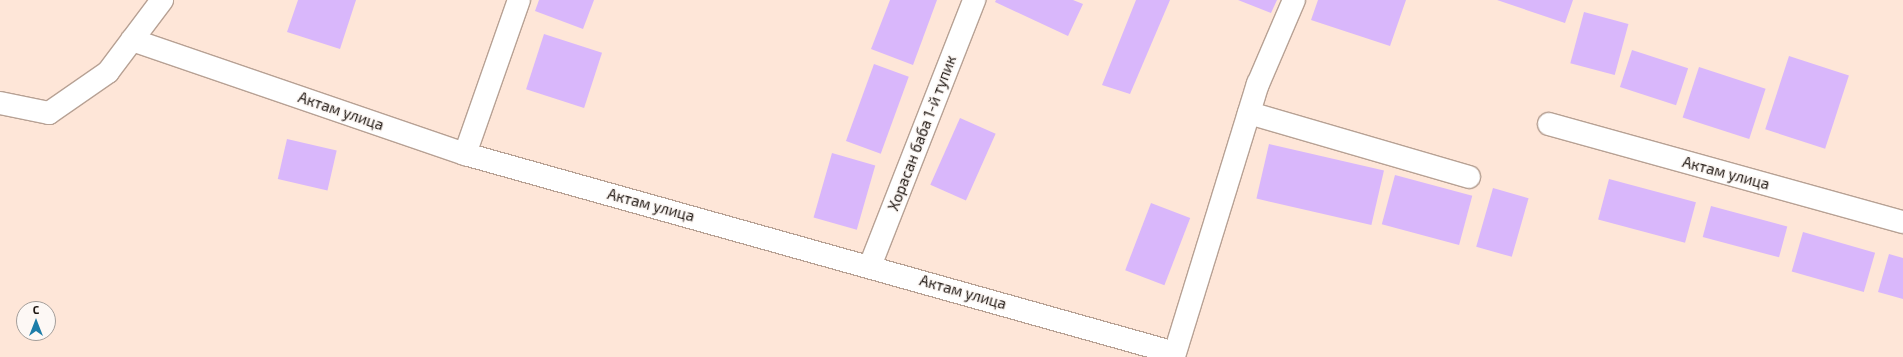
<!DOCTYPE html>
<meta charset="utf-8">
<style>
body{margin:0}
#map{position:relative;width:1903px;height:357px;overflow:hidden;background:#fee6d8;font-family:"Exo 2",sans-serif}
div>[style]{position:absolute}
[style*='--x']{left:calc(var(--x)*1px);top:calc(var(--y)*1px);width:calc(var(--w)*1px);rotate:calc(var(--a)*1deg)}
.building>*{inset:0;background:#d9b7fb;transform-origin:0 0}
.roads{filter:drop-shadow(1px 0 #b7a194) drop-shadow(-1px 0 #b7a194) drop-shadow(0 1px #b7a194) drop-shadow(0 -1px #b7a194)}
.street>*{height:22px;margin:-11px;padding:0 11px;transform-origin:11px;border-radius:11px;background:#fff}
span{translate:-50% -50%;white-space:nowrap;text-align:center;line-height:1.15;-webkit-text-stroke:3px #fdf8f5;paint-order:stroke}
.street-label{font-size:15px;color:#1e1611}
.north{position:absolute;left:16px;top:301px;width:40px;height:40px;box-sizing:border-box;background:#fdf8f5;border:1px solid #a49e9a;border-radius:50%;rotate:0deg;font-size:11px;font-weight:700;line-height:16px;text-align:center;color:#1e1611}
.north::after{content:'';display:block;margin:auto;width:14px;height:18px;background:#1d7da9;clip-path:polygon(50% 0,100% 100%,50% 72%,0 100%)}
</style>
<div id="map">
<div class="building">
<i style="clip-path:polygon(298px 0,356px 0,340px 49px,287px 32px)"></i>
<i style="clip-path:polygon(539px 0,594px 0,583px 29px,535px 11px)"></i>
<i style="clip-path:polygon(890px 0,937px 0,913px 65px,871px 49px)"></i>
<i style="clip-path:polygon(996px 0,1073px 0,1083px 4px,1068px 36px,995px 2px)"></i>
<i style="clip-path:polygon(1136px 0,1170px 0,1130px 94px,1102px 85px)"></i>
<i style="clip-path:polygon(1238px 0,1277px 0,1271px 13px)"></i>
<i style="clip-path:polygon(1318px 0,1406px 0,1390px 46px,1311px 20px)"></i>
<i style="clip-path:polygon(1497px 0,1573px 0,1565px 23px)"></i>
<i style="left:1584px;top:12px;width:46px;height:53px;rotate:15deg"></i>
<i style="left:544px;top:34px;width:61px;height:58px;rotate:18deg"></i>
<i style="left:1632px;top:50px;width:59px;height:39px;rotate:18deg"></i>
<i style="left:1789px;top:56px;width:63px;height:77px;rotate:18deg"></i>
<i style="left:874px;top:64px;width:37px;height:82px;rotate:20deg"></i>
<i style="left:1699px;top:67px;width:70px;height:53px;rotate:18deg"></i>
<i style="left:960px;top:118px;width:39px;height:73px;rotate:24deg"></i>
<i style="left:287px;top:139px;width:51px;height:41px;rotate:13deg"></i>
<i style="left:1269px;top:144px;width:118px;height:56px;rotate:13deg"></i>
<i style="left:832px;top:153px;width:45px;height:67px;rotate:16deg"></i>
<i style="left:1395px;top:175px;width:80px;height:51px;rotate:15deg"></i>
<i style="left:1609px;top:179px;width:90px;height:42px;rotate:15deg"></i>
<i style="left:1493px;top:188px;width:37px;height:61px;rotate:16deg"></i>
<i style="left:1151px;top:203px;width:42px;height:72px;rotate:21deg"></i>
<i style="left:1711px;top:206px;width:79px;height:32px;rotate:15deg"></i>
<i style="left:1803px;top:232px;width:75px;height:41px;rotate:16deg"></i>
<i style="clip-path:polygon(1889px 254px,1903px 258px,1903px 299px,1878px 292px)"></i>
</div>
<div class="roads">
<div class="street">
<i style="--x:132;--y:40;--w:352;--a:18.9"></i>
<i style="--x:465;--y:154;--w:737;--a:15.66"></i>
<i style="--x:1175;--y:353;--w:282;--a:-72.9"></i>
<i style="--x:1258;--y:84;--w:91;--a:-66.8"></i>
<i style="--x:0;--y:103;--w:50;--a:11.5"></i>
<i style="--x:49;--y:113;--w:72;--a:-34.8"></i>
<i style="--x:108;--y:72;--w:90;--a:-53.1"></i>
<i style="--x:1249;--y:113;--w:229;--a:16.2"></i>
<i style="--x:1549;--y:124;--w:367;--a:15.5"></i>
<i style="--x:465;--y:154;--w:163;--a:-70.7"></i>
<i style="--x:870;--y:266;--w:286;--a:-68.6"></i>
</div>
</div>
<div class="street-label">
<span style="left:341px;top:111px;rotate:19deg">Актам улица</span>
<span style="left:922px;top:133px;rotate:-69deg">Хорасан баба 1-й тупик</span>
<span style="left:1726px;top:173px;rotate:15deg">Актам улица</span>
<span style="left:651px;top:205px;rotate:15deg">Актам улица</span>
<span style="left:963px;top:292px;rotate:16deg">Актам улица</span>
</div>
<div class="north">С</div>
</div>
